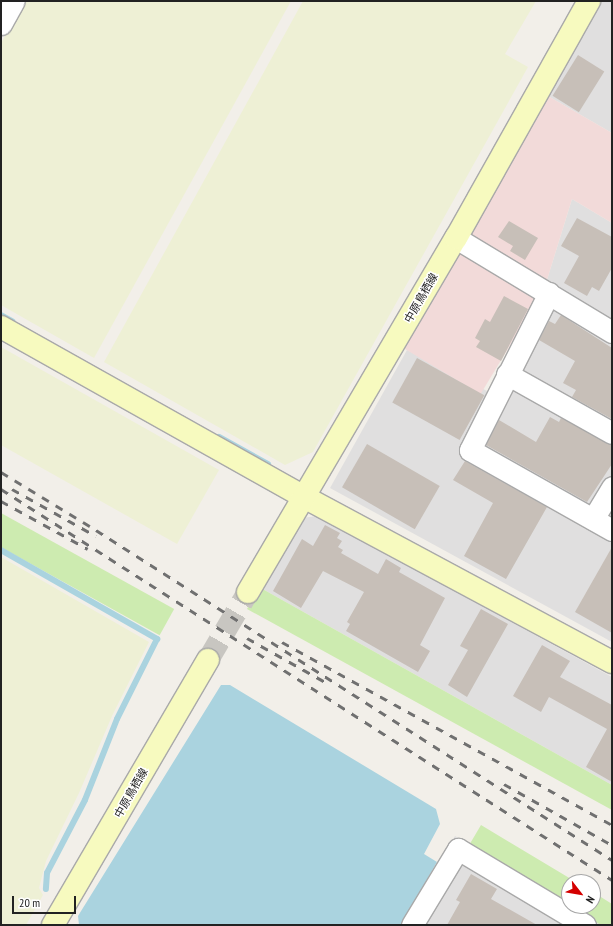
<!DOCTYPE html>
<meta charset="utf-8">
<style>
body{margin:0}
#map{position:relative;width:613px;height:926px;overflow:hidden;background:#f2efe9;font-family:"PT Sans Narrow","Noto Sans JP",sans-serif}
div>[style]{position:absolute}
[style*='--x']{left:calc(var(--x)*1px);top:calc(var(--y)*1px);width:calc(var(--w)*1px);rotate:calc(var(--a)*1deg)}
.residential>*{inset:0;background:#e0dfdf}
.commercial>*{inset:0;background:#f2dad9;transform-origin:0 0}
.farmland>*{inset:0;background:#eef0d5}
.grass>*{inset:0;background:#cdebb0;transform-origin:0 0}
.water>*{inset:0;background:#aad3df}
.stream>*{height:6px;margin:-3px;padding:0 3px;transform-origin:3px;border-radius:3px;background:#aad3df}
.building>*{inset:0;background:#c7bfb8;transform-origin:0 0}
.secondary-tunnel>*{height:22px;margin-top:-11px;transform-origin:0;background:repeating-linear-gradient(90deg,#c8c6c1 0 22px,transparent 0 33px)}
.roads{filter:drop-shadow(1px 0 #a9a9a9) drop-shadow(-1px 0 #a9a9a9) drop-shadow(0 1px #a9a9a9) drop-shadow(0 -1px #a9a9a9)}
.street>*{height:21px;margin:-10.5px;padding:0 10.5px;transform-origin:10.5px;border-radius:10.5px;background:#fff}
.secondary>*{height:22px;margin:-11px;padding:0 11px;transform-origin:11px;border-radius:11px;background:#f7fabf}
.rail>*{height:3px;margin-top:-1.5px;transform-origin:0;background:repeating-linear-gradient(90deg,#707070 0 8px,transparent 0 16px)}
span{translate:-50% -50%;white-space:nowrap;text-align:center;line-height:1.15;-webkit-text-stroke:3px #fff;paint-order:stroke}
.street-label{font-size:11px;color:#222}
.frame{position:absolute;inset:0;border:2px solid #222;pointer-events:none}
.north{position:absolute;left:561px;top:874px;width:40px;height:40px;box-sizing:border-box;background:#fff;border:1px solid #a7a7a7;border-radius:50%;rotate:121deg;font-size:11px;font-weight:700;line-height:16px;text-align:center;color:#222}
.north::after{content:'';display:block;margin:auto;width:14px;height:18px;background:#d40000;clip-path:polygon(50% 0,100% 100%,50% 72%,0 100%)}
.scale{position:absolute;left:12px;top:896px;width:64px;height:18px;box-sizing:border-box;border:2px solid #222;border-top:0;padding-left:5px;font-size:12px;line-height:14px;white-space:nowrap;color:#222;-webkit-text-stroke:3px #fff;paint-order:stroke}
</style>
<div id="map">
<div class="residential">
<i style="clip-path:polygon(602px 1px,612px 1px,612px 133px,548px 96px)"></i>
<i style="clip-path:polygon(572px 199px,612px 223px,612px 323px,546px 283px)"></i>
<i style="clip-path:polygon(538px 299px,612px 344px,612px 642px,330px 488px,407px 350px,489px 392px)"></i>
<i style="clip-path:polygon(317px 516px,612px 677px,612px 785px,259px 587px,302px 518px)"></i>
<i style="clip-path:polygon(455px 836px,569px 903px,569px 906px,606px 925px,401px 925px)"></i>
</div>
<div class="commercial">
<i style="clip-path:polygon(548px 96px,612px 133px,612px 223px,572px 199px,546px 283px,470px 237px)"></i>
<i style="left:461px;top:252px;width:90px;height:112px;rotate:31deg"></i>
</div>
<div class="farmland">
<i style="clip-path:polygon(25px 1px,291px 1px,94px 358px,1px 305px,1px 43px)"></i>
<i style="clip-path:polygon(303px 1px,536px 1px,505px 54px,528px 67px,313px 452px,285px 465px,104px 362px)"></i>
<i style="clip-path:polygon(1px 347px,219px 470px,177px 544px,1px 445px)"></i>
<i style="clip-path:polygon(1px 557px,149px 642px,112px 716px,79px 793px,46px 861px,39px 888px,43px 895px,26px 925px,1px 925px)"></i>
</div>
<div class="grass">
<i style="left:1px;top:513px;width:198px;height:30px;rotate:29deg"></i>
<i style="clip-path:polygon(259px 587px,612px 785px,612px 810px,247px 609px)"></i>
<i style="clip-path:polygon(481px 825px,576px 882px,569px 882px,569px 906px,593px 906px,593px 892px,612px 904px,612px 925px,601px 925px,468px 847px)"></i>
</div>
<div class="water">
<i style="clip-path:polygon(221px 685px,230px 685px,436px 809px,440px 824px,424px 854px,437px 862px,401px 925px,79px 925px,78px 916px)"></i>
</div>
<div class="stream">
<i style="--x:1;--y:315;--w:13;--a:29"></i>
<i style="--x:219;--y:437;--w:56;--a:28.9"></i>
<i style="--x:1;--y:550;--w:180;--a:29.7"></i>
<i style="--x:157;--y:639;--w:89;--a:116.6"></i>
<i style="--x:117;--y:719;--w:87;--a:111.6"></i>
<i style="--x:85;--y:800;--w:82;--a:117.5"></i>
<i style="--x:47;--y:873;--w:16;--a:94"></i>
</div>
<div class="building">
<i style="left:578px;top:55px;width:31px;height:48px;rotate:32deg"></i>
<i style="clip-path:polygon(577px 218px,612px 237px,612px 268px,599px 291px,592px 287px,587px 296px,564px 283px,579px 256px,561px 246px)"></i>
<i style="clip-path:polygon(509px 221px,538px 238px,525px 260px,510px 251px,513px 246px,498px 237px)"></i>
<i style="clip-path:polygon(504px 296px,528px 309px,501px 361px,476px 347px,480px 341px,475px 338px,485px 319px,490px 322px)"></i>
<i style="clip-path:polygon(561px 315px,612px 348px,612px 419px,572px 397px,576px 390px,563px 383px,575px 361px,539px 340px,549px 321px,555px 324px)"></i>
<i style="left:417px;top:358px;width:77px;height:51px;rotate:29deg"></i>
<i style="clip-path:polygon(550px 417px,559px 422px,561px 418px,612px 445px,612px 464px,587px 502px,486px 445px,499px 420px,536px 442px)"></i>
<i style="left:367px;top:444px;width:84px;height:50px;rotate:30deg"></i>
<i style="clip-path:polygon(465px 461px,547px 507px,506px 579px,464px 556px,493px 503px,453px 480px)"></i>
<i style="clip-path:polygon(325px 525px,340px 533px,337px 538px,342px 541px,338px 547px,343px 550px,341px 553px,378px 574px,386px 559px,401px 568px,399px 572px,445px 598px,420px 645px,430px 651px,418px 672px,346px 631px,350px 624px,347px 622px,364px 592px,323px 571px,301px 608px,273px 591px,302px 539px,313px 546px)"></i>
<i style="clip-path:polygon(612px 547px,612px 633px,575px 612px)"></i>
<i style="clip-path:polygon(481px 609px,508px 624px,467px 697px,448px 685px,468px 650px,460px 646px)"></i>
<i style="clip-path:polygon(542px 645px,570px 661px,560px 677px,612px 705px,612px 782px,586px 767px,607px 729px,549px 697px,541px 712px,513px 696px)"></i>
<i style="clip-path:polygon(471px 874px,497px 889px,491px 899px,537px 925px,447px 925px,460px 902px,456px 900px)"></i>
</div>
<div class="secondary-tunnel">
<i style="--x:208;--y:660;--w:79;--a:-59.5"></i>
</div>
<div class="roads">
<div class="street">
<i style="--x:1;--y:24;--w:26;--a:-61"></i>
<i style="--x:456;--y:238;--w:182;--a:31.1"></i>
<i style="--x:549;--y:293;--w:176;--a:116.7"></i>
<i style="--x:470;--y:450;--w:163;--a:29.4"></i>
<i style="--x:507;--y:374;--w:120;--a:29.3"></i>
<i style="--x:593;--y:519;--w:37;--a:-59"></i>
<i style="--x:412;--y:925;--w:89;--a:-58.8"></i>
<i style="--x:458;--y:849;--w:148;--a:30.9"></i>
</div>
<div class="secondary">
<i style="--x:1;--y:327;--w:347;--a:29.3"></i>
<i style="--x:304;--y:497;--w:349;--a:28.2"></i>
<i style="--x:248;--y:592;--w:411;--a:-59.6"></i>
<i style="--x:456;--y:238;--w:272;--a:-60.7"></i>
<i style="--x:53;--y:925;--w:307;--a:-59.7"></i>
</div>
</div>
<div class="rail">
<i style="--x:1;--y:472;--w:111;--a:31.4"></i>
<i style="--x:96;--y:530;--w:612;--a:32.6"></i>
<i style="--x:1;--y:489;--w:725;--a:32.62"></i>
<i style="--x:12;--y:489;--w:96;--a:29.2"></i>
<i style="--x:1;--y:501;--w:99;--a:28.9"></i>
<i style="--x:247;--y:638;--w:90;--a:29.4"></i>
<i style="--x:282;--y:642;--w:377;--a:29"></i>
<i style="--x:504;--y:784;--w:124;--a:29.5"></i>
</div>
<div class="street-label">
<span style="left:421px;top:298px;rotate:-60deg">中原鳥栖線</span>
<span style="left:131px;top:793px;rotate:-60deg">中原鳥栖線</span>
</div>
<div class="frame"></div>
<div class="north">N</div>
<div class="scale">20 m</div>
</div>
